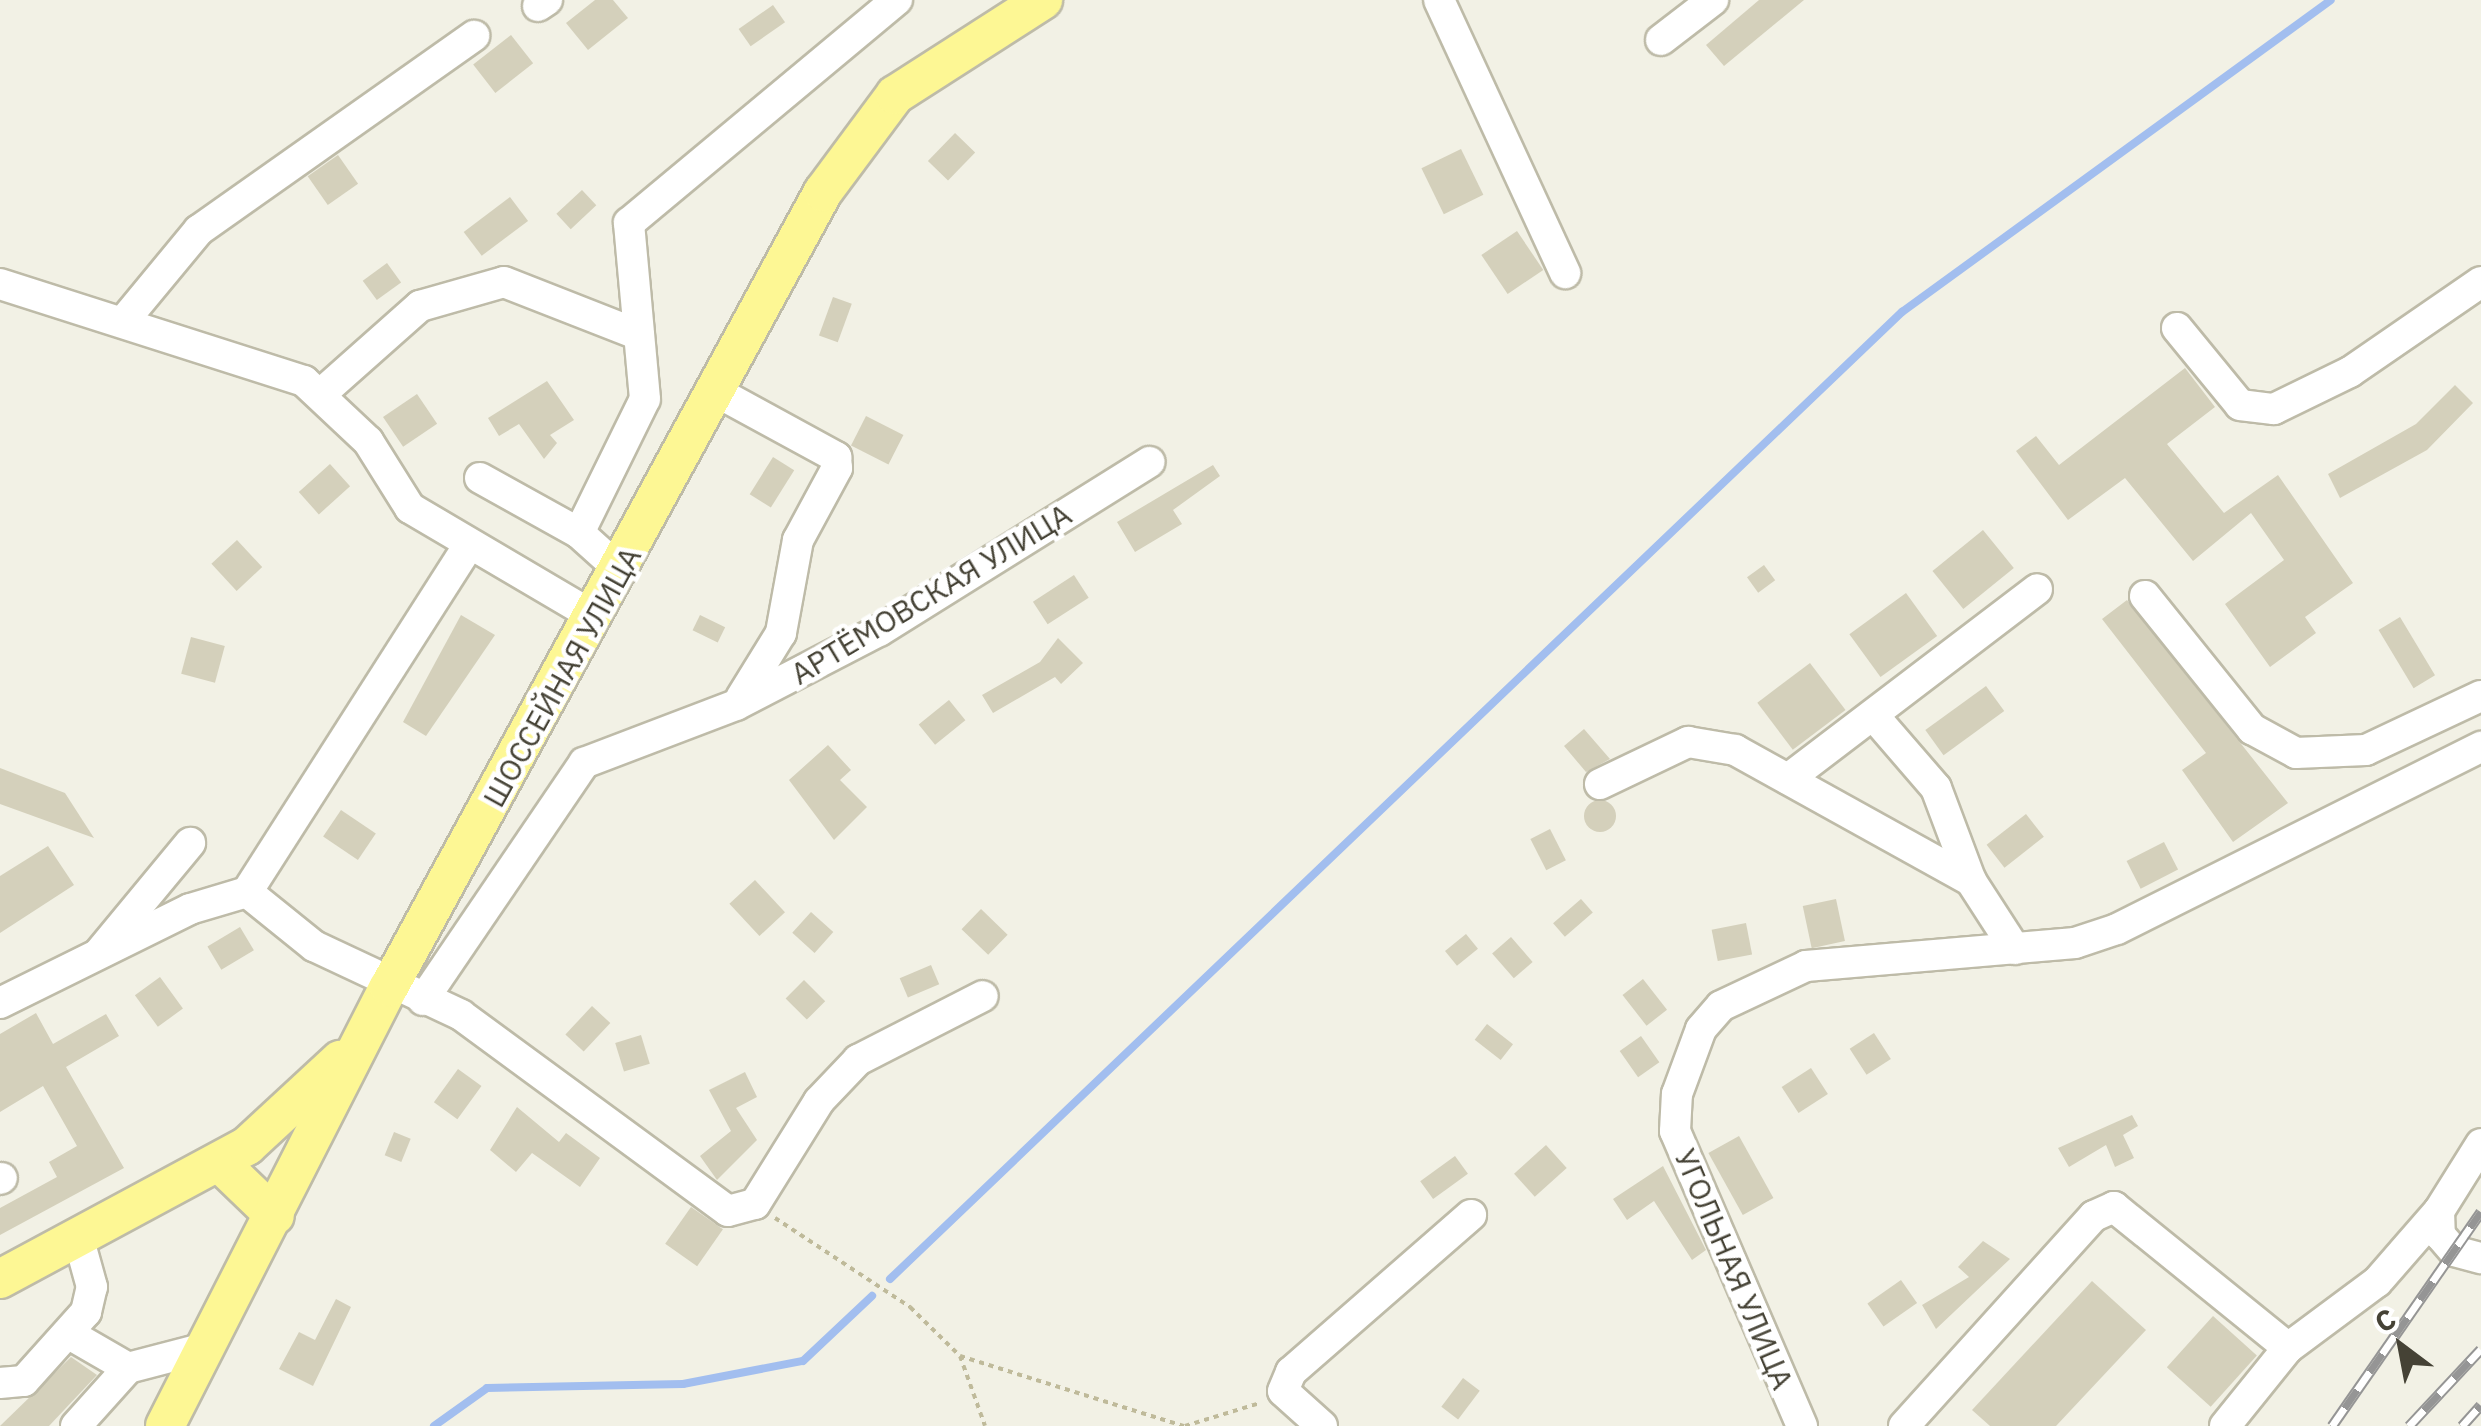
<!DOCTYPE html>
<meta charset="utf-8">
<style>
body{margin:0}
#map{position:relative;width:2481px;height:1426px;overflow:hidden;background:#f2f1e5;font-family:"IBM Plex Sans",sans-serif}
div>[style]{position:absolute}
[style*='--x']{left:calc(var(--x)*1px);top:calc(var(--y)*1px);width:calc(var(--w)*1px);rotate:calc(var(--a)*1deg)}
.stream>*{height:8px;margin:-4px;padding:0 4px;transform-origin:4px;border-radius:4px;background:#a2beef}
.building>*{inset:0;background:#d4d0bb;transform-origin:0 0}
.round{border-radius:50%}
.path>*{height:4px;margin-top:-2px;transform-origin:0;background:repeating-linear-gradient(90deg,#bfba9a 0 5px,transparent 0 10px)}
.roads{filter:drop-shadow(2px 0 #bebba8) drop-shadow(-2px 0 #bebba8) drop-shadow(0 2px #bebba8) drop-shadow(0 -2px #bebba8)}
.minor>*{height:30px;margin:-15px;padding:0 15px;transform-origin:15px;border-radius:15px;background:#fff}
.major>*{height:38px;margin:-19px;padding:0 19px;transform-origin:19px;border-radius:19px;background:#fdf794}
.rail>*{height:11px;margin-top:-5.5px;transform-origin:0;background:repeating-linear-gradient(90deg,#fff 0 22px,#959595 0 44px);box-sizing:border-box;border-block:2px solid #959595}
span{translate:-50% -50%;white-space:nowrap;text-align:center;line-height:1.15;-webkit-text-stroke:9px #fff;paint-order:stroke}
.street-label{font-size:30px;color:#454235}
.north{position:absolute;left:2351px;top:1296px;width:100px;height:100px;-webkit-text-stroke:8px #fff;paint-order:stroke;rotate:328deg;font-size:28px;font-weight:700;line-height:40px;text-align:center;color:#454235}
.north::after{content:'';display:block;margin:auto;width:35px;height:45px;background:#454235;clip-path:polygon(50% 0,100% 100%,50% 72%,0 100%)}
</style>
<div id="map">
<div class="stream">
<i style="--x:890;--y:1279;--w:1400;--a:-43.7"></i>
<i style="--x:1902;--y:312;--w:530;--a:-36.03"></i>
<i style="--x:434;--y:1426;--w:65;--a:-35.6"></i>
<i style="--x:487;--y:1388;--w:196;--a:-1.2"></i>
<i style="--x:683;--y:1384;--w:122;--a:-10.9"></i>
<i style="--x:803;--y:1361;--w:95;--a:-43.3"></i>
</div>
<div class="building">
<i style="clip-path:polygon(595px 0,613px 0,628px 18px,588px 50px,566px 23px)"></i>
<i style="clip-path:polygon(1759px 0,1804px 0,1724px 66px,1706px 45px)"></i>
<i style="left:773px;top:5px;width:21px;height:42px;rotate:55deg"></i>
<i style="left:511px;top:35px;width:36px;height:48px;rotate:52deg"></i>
<i style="left:955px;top:133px;width:28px;height:39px;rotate:44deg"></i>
<i style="left:1461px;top:149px;width:51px;height:44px;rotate:64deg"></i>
<i style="left:338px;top:155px;width:35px;height:37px;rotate:55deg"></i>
<i style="left:582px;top:190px;width:21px;height:35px;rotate:47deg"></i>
<i style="left:510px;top:197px;width:30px;height:58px;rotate:53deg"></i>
<i style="left:1517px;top:231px;width:47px;height:43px;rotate:56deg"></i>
<i style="left:387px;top:263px;width:24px;height:30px;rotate:54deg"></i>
<i style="left:833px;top:297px;width:20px;height:41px;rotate:20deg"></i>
<i style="clip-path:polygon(2185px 368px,2215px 407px,2167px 444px,2224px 513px,2278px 475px,2353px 583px,2305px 617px,2316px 633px,2270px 667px,2225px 604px,2284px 560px,2251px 513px,2193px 561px,2125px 478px,2068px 520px,2016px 451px,2036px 436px,2059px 465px)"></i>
<i style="clip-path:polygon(547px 381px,574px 420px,550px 435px,557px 443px,544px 459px,519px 424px,499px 436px,488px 418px)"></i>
<i style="clip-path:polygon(2455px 385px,2473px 403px,2427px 450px,2340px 498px,2328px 474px,2416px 424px)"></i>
<i style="left:417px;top:394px;width:36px;height:41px;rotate:56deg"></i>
<i style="left:866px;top:416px;width:42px;height:33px;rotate:27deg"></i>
<i style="left:773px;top:457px;width:25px;height:44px;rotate:32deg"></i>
<i style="left:330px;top:464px;width:30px;height:42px;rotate:48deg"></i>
<i style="clip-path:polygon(1213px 465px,1220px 476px,1173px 510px,1182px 524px,1135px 552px,1117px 522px)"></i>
<i style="left:1983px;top:530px;width:49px;height:65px;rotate:51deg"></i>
<i style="left:237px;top:540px;width:37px;height:35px;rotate:47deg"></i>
<i style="left:1764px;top:565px;width:19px;height:21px;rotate:54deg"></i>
<i style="left:1074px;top:575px;width:27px;height:49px;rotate:57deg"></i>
<i style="left:1906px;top:593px;width:53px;height:70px;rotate:54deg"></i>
<i style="clip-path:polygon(2127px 600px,2288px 803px,2233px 842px,2182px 770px,2206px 753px,2102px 619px)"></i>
<i style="clip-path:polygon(461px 615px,495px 635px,426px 736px,403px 722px)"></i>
<i style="left:700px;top:615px;width:28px;height:17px;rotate:26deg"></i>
<i style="left:2400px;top:617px;width:68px;height:25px;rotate:59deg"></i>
<i style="left:191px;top:637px;width:35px;height:38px;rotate:15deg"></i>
<i style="clip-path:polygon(1058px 638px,1083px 663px,1061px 684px,1055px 677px,993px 713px,982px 695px,1040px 662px)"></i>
<i style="left:1810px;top:663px;width:59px;height:66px;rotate:53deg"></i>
<i style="left:1986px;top:686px;width:31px;height:75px;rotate:54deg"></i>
<i style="left:949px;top:700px;width:26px;height:39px;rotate:51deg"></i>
<i style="clip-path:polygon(1584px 729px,1610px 759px,1586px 772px,1564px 746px)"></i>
<i style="clip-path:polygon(828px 745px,851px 770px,840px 780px,867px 807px,834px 840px,789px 780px)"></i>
<i style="clip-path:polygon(0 768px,65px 793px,94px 838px,0 804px)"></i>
<i class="round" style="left:1584px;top:800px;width:32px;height:32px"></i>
<i style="left:341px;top:810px;width:42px;height:32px;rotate:34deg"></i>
<i style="left:2026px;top:814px;width:29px;height:50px;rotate:52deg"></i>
<i style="left:1550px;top:829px;width:35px;height:22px;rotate:63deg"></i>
<i style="left:2164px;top:842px;width:31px;height:42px;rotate:63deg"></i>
<i style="clip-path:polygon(48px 846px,74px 885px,0 933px,0 876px)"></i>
<i style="left:755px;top:880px;width:44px;height:35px;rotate:47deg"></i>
<i style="left:1581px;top:899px;width:18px;height:37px;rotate:49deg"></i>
<i style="left:1836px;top:899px;width:43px;height:34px;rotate:78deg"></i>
<i style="left:981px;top:909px;width:37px;height:28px;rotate:44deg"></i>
<i style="left:811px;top:912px;width:30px;height:28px;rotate:42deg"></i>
<i style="left:1746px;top:923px;width:32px;height:35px;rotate:79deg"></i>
<i style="left:240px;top:927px;width:27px;height:38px;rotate:59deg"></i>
<i style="left:1466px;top:934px;width:19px;height:27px;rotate:51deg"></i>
<i style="left:1511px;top:937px;width:33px;height:25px;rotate:49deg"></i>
<i style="left:931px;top:965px;width:21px;height:34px;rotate:67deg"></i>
<i style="left:160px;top:977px;width:39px;height:31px;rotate:54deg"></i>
<i style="left:1643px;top:979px;width:39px;height:26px;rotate:52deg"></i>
<i style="left:804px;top:980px;width:30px;height:26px;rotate:45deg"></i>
<i style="left:592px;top:1006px;width:25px;height:39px;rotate:43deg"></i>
<i style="clip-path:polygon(36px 1013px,53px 1044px,106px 1014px,119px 1036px,66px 1067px,124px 1168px,0 1235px,0 1208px,57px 1177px,49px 1162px,77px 1146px,43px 1086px,0 1112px,0 1034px)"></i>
<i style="left:1487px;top:1024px;width:33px;height:20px;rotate:38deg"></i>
<i style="left:1874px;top:1033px;width:31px;height:29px;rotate:57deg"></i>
<i style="left:641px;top:1035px;width:30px;height:27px;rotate:73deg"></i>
<i style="left:1641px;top:1036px;width:32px;height:26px;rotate:55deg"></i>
<i style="left:1811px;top:1068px;width:31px;height:35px;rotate:57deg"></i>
<i style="left:458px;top:1069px;width:29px;height:41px;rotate:36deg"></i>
<i style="clip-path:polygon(745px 1072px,757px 1097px,736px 1108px,757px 1140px,717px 1180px,700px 1156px,731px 1131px,709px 1090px)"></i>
<i style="clip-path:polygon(517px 1107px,559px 1142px,566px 1133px,600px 1158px,580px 1187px,532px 1153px,516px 1172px,490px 1150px)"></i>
<i style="clip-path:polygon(2132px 1115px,2138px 1126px,2123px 1135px,2134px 1158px,2115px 1167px,2106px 1145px,2069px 1167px,2058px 1148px)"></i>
<i style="left:394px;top:1132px;width:18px;height:25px;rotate:22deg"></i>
<i style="left:1739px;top:1136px;width:71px;height:35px;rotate:61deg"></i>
<i style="left:1546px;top:1145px;width:31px;height:43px;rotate:48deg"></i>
<i style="left:1455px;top:1156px;width:22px;height:43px;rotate:54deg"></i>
<i style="clip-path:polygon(1663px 1166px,1706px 1250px,1692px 1260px,1654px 1201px,1627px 1220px,1613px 1199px)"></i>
<i style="left:691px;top:1207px;width:39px;height:45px;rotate:35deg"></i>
<i style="clip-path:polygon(1983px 1241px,2010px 1259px,1936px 1329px,1922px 1305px,1969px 1277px,1958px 1267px)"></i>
<i style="left:1901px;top:1280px;width:28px;height:41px;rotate:55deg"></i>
<i style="clip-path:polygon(2092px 1281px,2146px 1330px,2056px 1426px,1990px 1426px,1972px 1410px)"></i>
<i style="clip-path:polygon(336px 1299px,351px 1307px,313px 1386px,279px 1369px,299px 1332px,315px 1340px)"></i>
<i style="left:2213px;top:1316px;width:59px;height:69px;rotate:42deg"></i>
<i style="clip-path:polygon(71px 1357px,97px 1375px,49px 1426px,0 1426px)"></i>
<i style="left:1463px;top:1378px;width:21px;height:36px;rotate:37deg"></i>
</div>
<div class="path">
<i style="--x:775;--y:1218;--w:162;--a:33.4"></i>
<i style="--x:910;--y:1307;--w:70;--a:44.4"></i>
<i style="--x:960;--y:1356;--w:74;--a:70.3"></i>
<i style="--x:960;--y:1356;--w:235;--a:17.4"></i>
<i style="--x:1185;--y:1426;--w:78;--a:-17"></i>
</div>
<div class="roads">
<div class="minor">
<i style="--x:1439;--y:0;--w:301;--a:65.2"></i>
<i style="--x:538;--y:6;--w:11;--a:-34"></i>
<i style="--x:1661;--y:40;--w:66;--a:-37.6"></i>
<i style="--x:0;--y:284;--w:319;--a:17.7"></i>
<i style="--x:304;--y:381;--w:88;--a:43.2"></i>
<i style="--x:368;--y:441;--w:79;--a:57.9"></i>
<i style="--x:410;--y:508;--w:215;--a:30.5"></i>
<i style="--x:127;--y:317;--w:113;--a:-50.4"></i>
<i style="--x:199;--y:230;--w:337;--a:-35.2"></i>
<i style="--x:2177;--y:328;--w:99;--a:50.7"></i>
<i style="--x:2240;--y:405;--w:34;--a:7"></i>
<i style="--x:2274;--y:409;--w:85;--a:-26"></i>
<i style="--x:2350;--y:372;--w:159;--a:-34.5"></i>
<i style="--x:323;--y:392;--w:130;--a:-41.6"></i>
<i style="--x:420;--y:306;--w:87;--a:-15.9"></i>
<i style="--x:504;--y:282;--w:145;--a:21.4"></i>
<i style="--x:717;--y:392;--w:136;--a:28.6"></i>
<i style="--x:836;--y:457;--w:11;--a:85"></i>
<i style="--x:837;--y:468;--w:82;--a:118.4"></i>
<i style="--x:798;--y:540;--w:95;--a:100.4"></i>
<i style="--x:781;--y:633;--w:76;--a:121.6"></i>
<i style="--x:480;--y:478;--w:113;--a:29.1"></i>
<i style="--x:579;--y:533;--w:57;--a:42.1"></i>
<i style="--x:579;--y:533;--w:149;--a:-63.8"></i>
<i style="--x:645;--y:399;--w:177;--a:-95.2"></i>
<i style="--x:629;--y:223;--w:349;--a:-39.8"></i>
<i style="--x:2145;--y:596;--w:171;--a:51.2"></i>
<i style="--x:2252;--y:729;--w:50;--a:28.6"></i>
<i style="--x:2296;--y:753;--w:70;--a:-2.5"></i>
<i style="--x:2366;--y:750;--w:127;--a:-25.2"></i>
<i style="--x:1873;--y:715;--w:96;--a:49.2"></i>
<i style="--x:1936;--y:788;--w:99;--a:69.4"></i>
<i style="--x:1788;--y:779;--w:313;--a:-37.3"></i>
<i style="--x:1600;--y:784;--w:98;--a:-25.5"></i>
<i style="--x:1688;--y:742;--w:48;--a:9.7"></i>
<i style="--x:1735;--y:750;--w:270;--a:29"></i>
<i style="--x:1971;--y:881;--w:81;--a:57.1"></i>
<i style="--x:247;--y:892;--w:408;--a:-57.4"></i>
<i style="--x:99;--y:953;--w:143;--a:-50.4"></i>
<i style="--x:423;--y:1000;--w:287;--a:-55.8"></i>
<i style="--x:584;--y:763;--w:163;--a:-20.9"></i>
<i style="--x:736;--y:705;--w:161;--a:-27.4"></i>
<i style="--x:879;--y:631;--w:319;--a:-32"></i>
<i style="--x:0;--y:1003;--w:212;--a:-26.3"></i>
<i style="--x:190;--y:909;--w:59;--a:-16.6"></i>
<i style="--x:247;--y:892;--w:86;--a:38.9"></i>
<i style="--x:314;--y:946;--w:162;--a:25.1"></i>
<i style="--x:461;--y:1015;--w:331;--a:36.3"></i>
<i style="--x:728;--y:1211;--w:28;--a:-15"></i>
<i style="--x:755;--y:1204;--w:121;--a:-58.1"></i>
<i style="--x:819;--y:1101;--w:57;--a:-46.4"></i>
<i style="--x:858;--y:1060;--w:140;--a:-27.1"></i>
<i style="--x:2481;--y:1144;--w:79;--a:122.1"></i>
<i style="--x:2439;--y:1211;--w:24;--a:88"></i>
<i style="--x:2440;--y:1235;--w:21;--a:49"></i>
<i style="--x:2454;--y:1251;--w:28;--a:15"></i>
<i style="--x:0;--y:1179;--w:2;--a:-27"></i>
<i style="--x:71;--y:1335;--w:66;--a:30.1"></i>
<i style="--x:0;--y:1383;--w:24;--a:-5"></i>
<i style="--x:24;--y:1381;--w:93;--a:-48.1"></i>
<i style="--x:86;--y:1312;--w:26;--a:-77"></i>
<i style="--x:92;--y:1287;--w:49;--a:-105.5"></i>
<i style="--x:76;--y:1426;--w:78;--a:-48.1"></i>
<i style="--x:128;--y:1368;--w:80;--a:-14.6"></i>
<i style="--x:1322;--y:1426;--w:52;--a:-138.1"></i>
<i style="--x:1283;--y:1391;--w:21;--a:-67"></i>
<i style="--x:1291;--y:1372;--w:239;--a:-41.1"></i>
<i style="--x:1802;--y:1426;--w:321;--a:-113.3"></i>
<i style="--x:1675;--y:1131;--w:37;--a:-87"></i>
<i style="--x:1677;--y:1094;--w:69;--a:-69.7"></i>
<i style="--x:1701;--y:1029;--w:30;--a:-49"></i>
<i style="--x:1721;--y:1006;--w:94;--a:-25.2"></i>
<i style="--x:1806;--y:966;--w:270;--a:-4.9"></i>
<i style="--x:2075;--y:943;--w:44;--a:-18.4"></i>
<i style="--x:2117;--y:929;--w:407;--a:-26.6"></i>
<i style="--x:1904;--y:1426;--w:283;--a:-47.9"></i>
<i style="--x:2094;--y:1216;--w:22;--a:-24"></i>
<i style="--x:2114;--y:1207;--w:224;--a:39"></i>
<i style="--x:2225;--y:1426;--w:100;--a:-51.1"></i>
<i style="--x:2288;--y:1348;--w:111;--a:-36.6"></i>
<i style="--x:2377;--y:1282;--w:94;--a:-48.9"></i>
</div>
<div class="major">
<i style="--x:220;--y:1163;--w:76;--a:43.9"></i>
<i style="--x:0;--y:1279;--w:281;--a:-28.3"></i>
<i style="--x:247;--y:1146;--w:127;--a:-42.8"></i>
<i style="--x:165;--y:1426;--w:493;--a:-63"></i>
<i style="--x:389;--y:987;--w:906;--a:-61.37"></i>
<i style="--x:823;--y:192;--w:121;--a:-53.4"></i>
<i style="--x:895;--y:95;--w:176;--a:-32.7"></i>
</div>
</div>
<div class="rail">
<i style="--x:2332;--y:1426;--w:261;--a:-55.2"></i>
<i style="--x:2409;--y:1426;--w:105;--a:-46.9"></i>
<i style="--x:2462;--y:1426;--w:28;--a:-48"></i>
</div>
<div class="street-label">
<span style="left:931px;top:594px;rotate:-31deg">АРТЁМОВСКАЯ УЛИЦА</span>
<span style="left:562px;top:677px;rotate:-61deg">ШОССЕЙНАЯ УЛИЦА</span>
<span style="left:1734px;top:1269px;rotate:67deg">УГОЛЬНАЯ УЛИЦА</span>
</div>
<div class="north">С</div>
</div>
